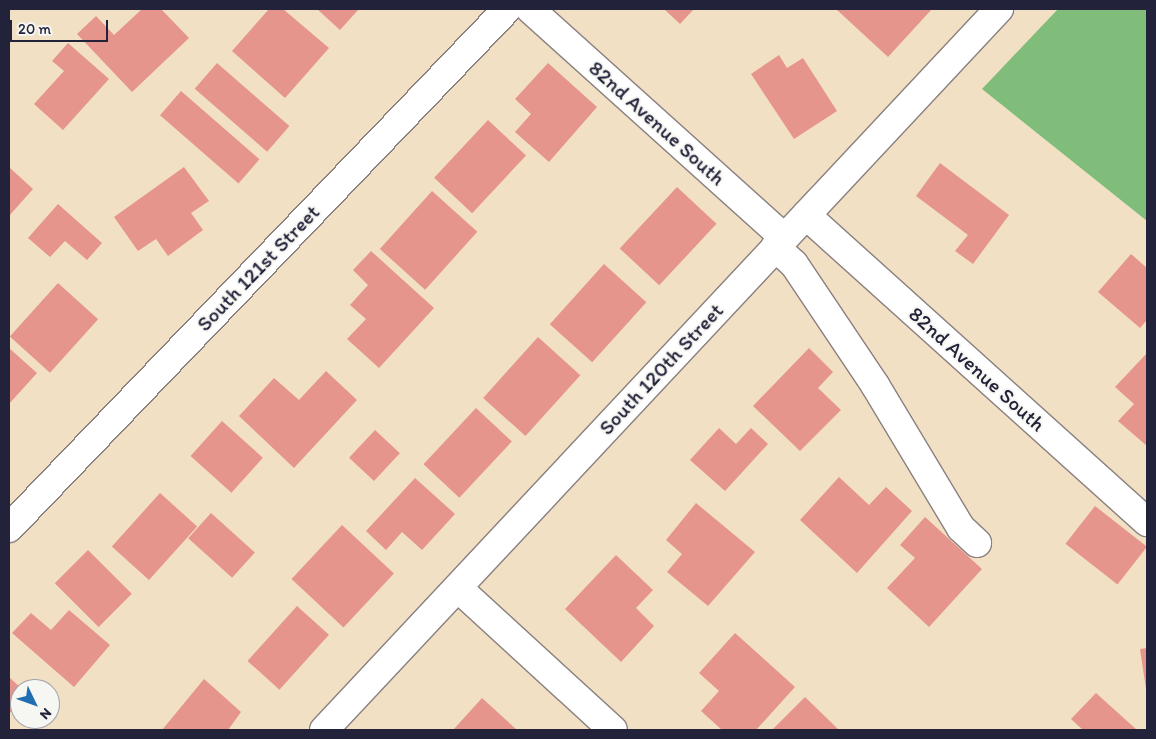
<!DOCTYPE html>
<style>
body{margin:0}
#map{position:relative;width:1156px;height:739px;overflow:hidden;background:#f2e0c4;font-family:Itim,sans-serif}
div>[style]{position:absolute}
[style*='--x']{left:calc(var(--x)*1px);top:calc(var(--y)*1px);width:calc(var(--w)*1px);rotate:calc(var(--a)*1deg)}
.forest>*{inset:0;background:#80bc7a}
.building>*{inset:0;background:#e6958c;transform-origin:0 0}
.roads{filter:drop-shadow(1px 0 #8a8180) drop-shadow(-1px 0 #8a8180) drop-shadow(0 1px #8a8180) drop-shadow(0 -1px #8a8180)}
.minor>*{height:28px;margin:-14px;padding:0 14px;transform-origin:14px;border-radius:14px;background:#fff}
span{translate:-50% -50%;white-space:nowrap;text-align:center;line-height:1.15;-webkit-text-stroke:4px #f6f6f2;paint-order:stroke}
.street-label{font-size:21px;color:#22223b}
.frame{position:absolute;inset:0;border:10px solid #22223b;pointer-events:none}
.north{position:absolute;left:10px;top:679px;width:50px;height:50px;box-sizing:border-box;background:#f6f6f2;border:1px solid #a1a1a9;border-radius:50%;rotate:132deg;font-size:14px;font-weight:700;line-height:20px;text-align:center;color:#22223b}
.north::after{content:'';display:block;margin:auto;width:18px;height:22px;background:#1f6fb2;clip-path:polygon(50% 0,100% 100%,50% 72%,0 100%)}
.scale{position:absolute;left:10px;top:20px;width:98px;height:22px;box-sizing:border-box;border:2px solid #22223b;border-top:0;padding-left:6px;font-size:15px;line-height:18px;white-space:nowrap;color:#22223b;-webkit-text-stroke:4px #f6f6f2;paint-order:stroke}
</style>
<div id="map">
<div class="forest">
<i style="clip-path:polygon(1058px 9px,1147px 9px,1147px 221px,982px 89px)"></i>
</div>
<div class="building">
<i style="clip-path:polygon(142px 9px,161px 9px,189px 38px,132px 92px,77px 34px,96px 16px,114px 35px)"></i>
<i style="clip-path:polygon(269px 9px,283px 9px,329px 48px,285px 98px,232px 51px)"></i>
<i style="clip-path:polygon(317px 9px,359px 9px,340px 30px)"></i>
<i style="clip-path:polygon(664px 9px,694px 9px,680px 24px)"></i>
<i style="clip-path:polygon(836px 9px,932px 9px,888px 57px)"></i>
<i style="clip-path:polygon(68px 43px,109px 79px,63px 130px,34px 104px,64px 71px,52px 61px)"></i>
<i style="clip-path:polygon(779px 55px,787px 68px,803px 58px,837px 111px,794px 139px,751px 74px)"></i>
<i style="left:217px;top:63px;width:96px;height:34px;rotate:41deg"></i>
<i style="clip-path:polygon(548px 63px,597px 107px,549px 162px,515px 132px,531px 114px,515px 99px)"></i>
<i style="left:181px;top:91px;width:104px;height:32px;rotate:41deg"></i>
<i style="left:488px;top:120px;width:52px;height:79px;rotate:43deg"></i>
<i style="clip-path:polygon(940px 163px,1009px 215px,973px 264px,955px 251px,968px 235px,916px 196px)"></i>
<i style="clip-path:polygon(9px 167px,33px 189px,9px 216px)"></i>
<i style="clip-path:polygon(184px 167px,209px 201px,191px 213px,203px 230px,168px 256px,156px 239px,138px 251px,114px 217px)"></i>
<i style="left:677px;top:187px;width:54px;height:84px;rotate:43deg"></i>
<i style="left:432px;top:191px;width:61px;height:78px;rotate:42deg"></i>
<i style="clip-path:polygon(58px 204px,102px 243px,87px 260px,65px 241px,50px 257px,28px 238px)"></i>
<i style="clip-path:polygon(371px 251px,434px 308px,379px 368px,347px 339px,366px 319px,350px 305px,368px 285px,353px 270px)"></i>
<i style="clip-path:polygon(1131px 254px,1147px 268px,1147px 320px,1140px 328px,1098px 292px)"></i>
<i style="left:604px;top:264px;width:57px;height:81px;rotate:42deg"></i>
<i style="left:58px;top:283px;width:54px;height:72px;rotate:42deg"></i>
<i style="left:538px;top:337px;width:57px;height:82px;rotate:42deg"></i>
<i style="clip-path:polygon(9px 348px,37px 373px,9px 404px)"></i>
<i style="clip-path:polygon(809px 348px,833px 372px,818px 388px,841px 410px,800px 451px,753px 406px)"></i>
<i style="clip-path:polygon(1147px 353px,1147px 446px,1118px 421px,1134px 404px,1115px 387px)"></i>
<i style="clip-path:polygon(326px 371px,357px 400px,294px 468px,239px 416px,274px 378px,299px 400px)"></i>
<i style="left:476px;top:408px;width:49px;height:77px;rotate:43deg"></i>
<i style="left:222px;top:421px;width:55px;height:47px;rotate:42deg"></i>
<i style="clip-path:polygon(719px 428px,736px 444px,751px 428px,768px 444px,725px 491px,690px 460px)"></i>
<i style="left:375px;top:430px;width:34px;height:38px;rotate:43deg"></i>
<i style="clip-path:polygon(839px 477px,869px 505px,886px 487px,912px 511px,857px 573px,800px 520px)"></i>
<i style="clip-path:polygon(415px 478px,455px 514px,422px 550px,402px 532px,386px 550px,366px 531px)"></i>
<i style="left:160px;top:493px;width:50px;height:72px;rotate:42deg"></i>
<i style="clip-path:polygon(696px 503px,755px 552px,708px 606px,667px 572px,682px 554px,666px 540px)"></i>
<i style="left:1095px;top:506px;width:66px;height:48px;rotate:38deg"></i>
<i style="left:211px;top:513px;width:59px;height:34px;rotate:42deg"></i>
<i style="clip-path:polygon(925px 517px,982px 569px,929px 627px,887px 588px,915px 558px,900px 545px)"></i>
<i style="left:342px;top:525px;width:71px;height:74px;rotate:43deg"></i>
<i style="left:88px;top:550px;width:62px;height:47px;rotate:45deg"></i>
<i style="clip-path:polygon(616px 555px,653px 590px,636px 608px,654px 626px,621px 662px,565px 609px)"></i>
<i style="left:297px;top:606px;width:43px;height:74px;rotate:42deg"></i>
<i style="clip-path:polygon(69px 610px,110px 645px,74px 687px,12px 633px,31px 613px,51px 630px)"></i>
<i style="clip-path:polygon(735px 633px,795px 687px,756px 730px,722px 730px,701px 711px,719px 691px,699px 673px)"></i>
<i style="clip-path:polygon(1147px 648px,1147px 689px,1146px 689px,1140px 649px)"></i>
<i style="clip-path:polygon(9px 677px,22px 689px,20px 702px,9px 714px)"></i>
<i style="clip-path:polygon(204px 679px,241px 712px,228px 730px,162px 730px)"></i>
<i style="clip-path:polygon(1096px 693px,1137px 730px,1083px 730px,1071px 719px)"></i>
<i style="clip-path:polygon(805px 697px,839px 730px,772px 730px)"></i>
<i style="clip-path:polygon(482px 698px,517px 730px,453px 730px)"></i>
</div>
<div class="roads">
<div class="minor">
<i style="--x:530;--y:9;--w:342;--a:42"></i>
<i style="--x:806;--y:215;--w:459;--a:42"></i>
<i style="--x:775;--y:247;--w:25;--a:42"></i>
<i style="--x:794;--y:264;--w:146;--a:56.2"></i>
<i style="--x:875;--y:385;--w:167;--a:59"></i>
<i style="--x:961;--y:528;--w:22;--a:43"></i>
<i style="--x:9;--y:528;--w:719;--a:-46.18"></i>
<i style="--x:458;--y:588;--w:210;--a:42.5"></i>
<i style="--x:324;--y:730;--w:988;--a:-46.89"></i>
</div>
</div>
<div class="street-label">
<span style="left:657px;top:123px;rotate:42deg">82nd Avenue South</span>
<span style="left:258px;top:268px;rotate:-46deg">South 121st Street</span>
<span style="left:661px;top:369px;rotate:-47deg">South 120th Street</span>
<span style="left:977px;top:369px;rotate:42deg">82nd Avenue South</span>
</div>
<div class="frame"></div>
<div class="north">N</div>
<div class="scale">20 m</div>
</div>
